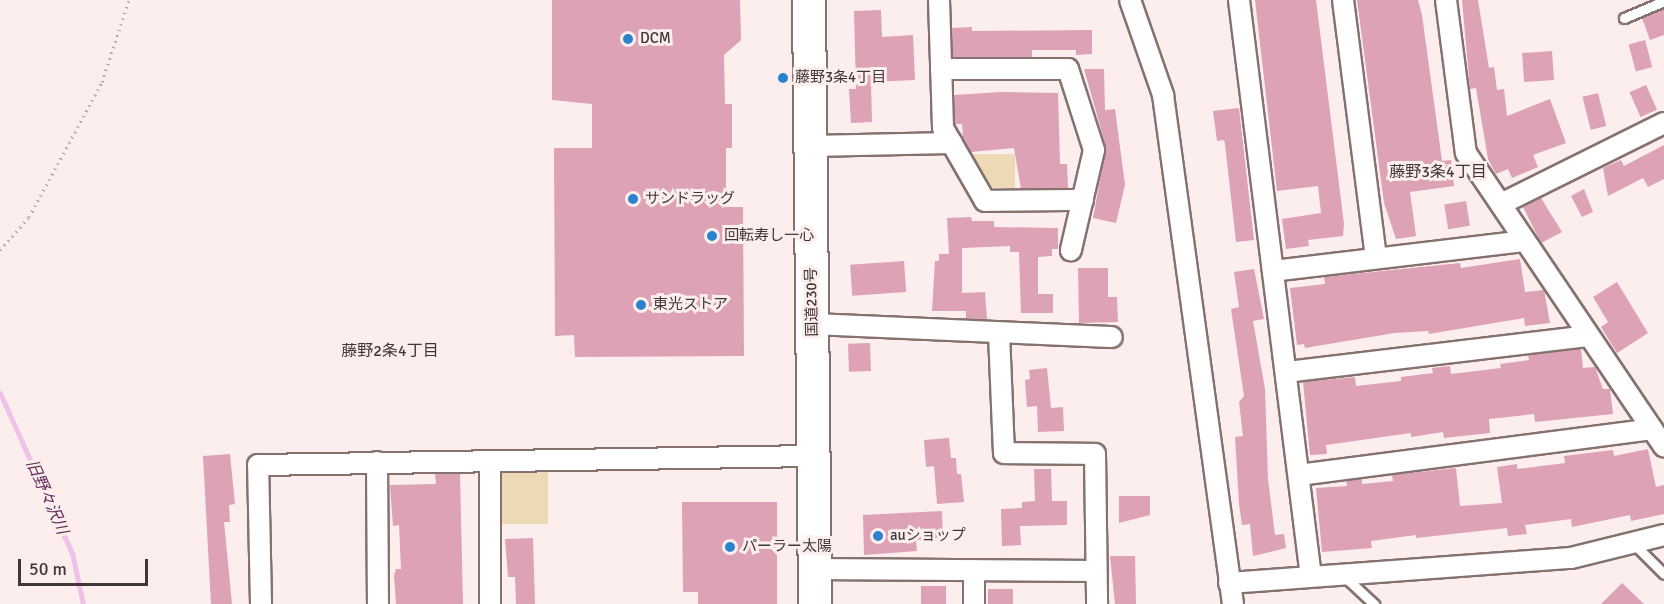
<!DOCTYPE html>
<meta charset="utf-8">
<style>
body{margin:0}
#map{position:relative;width:1664px;height:604px;overflow:hidden;background:#fceeed;font-family:Signika,"Noto Sans JP",sans-serif}
div>[style]{position:absolute}
[style*='--x']{left:calc(var(--x)*1px);top:calc(var(--y)*1px);width:calc(var(--w)*1px);rotate:calc(var(--a)*1deg)}
.green>*{inset:0;background:#eed9b6;transform-origin:0 0}
.stream>*{height:5px;margin:-2.5px;padding:0 2.5px;transform-origin:2.5px;border-radius:2.5px;background:#efc1e8}
.building>*{inset:0;background:#dda2b5;transform-origin:0 0}
.path>*{height:3px;margin-top:-1.5px;transform-origin:0;background:repeating-linear-gradient(90deg,#b4a9a8 0 1.5px,transparent 0 6px)}
.roads{filter:drop-shadow(2px 0 #85726f) drop-shadow(-2px 0 #85726f) drop-shadow(0 2px #85726f) drop-shadow(0 -2px #85726f)}
.service>*{height:9px;margin:-4.5px;padding:0 4.5px;transform-origin:4.5px;border-radius:4.5px;background:#fff}
.minor>*{height:20px;margin:-10px;padding:0 10px;transform-origin:10px;border-radius:10px;background:#fff}
.trunk>*{height:32px;margin:-16px;padding:0 16px;transform-origin:16px;border-radius:16px;background:#fff}
.dots>*{width:16px;height:16px;translate:-50% -50%;box-sizing:border-box;border:3px solid #fceeed;border-radius:50%}
span{translate:-50% -50%;white-space:nowrap;text-align:center;line-height:1.15;-webkit-text-stroke:6px #fceeed;paint-order:stroke}
.poi-label{font-size:15px;color:#403837}
.left{translate:0 -50%;text-align:left}
.street-label{font-size:15px;color:#403837}
.neighbourhood-label{font-size:16px;color:#403837}
.water-label{font-size:16px;color:#622c5d;font-style:italic}
.scale{position:absolute;left:18px;top:559px;width:130px;height:27px;box-sizing:border-box;border:3px solid #403837;border-top:0;padding-left:8px;font-size:18px;line-height:21px;white-space:nowrap;color:#403837;-webkit-text-stroke:4px #fceeed;paint-order:stroke}
</style>
<div id="map">
<div class="green">
<i style="clip-path:polygon(970px 154px,1015px 154px,1015px 189px,987px 187px)"></i>
<i style="left:548px;top:470px;width:54px;height:48px;rotate:90deg"></i>
</div>
<div class="stream">
<i style="--x:0;--y:393;--w:175;--a:65.8"></i>
<i style="--x:72;--y:553;--w:52;--a:77.8"></i>
</div>
<div class="building">
<i style="clip-path:polygon(552px 0,740px 0,741px 40px,724px 55px,725px 104px,732px 104px,732px 148px,726px 148px,726px 207px,743px 207px,744px 356px,575px 357px,574px 335px,555px 336px,554px 148px,592px 148px,592px 104px,552px 100px)"></i>
<i style="clip-path:polygon(1255px 0,1316px 0,1344px 224px,1343px 236px,1308px 240px,1309px 246px,1286px 249px,1282px 219px,1321px 213px,1318px 186px,1277px 191px)"></i>
<i style="clip-path:polygon(1357px 0,1418px 0,1422px 15px,1442px 161px,1451px 160px,1454px 186px,1410px 192px,1416px 236px,1396px 239px,1384px 203px)"></i>
<i style="clip-path:polygon(1462px 0,1478px 0,1489px 68px,1494px 67px,1497px 90px,1504px 89px,1507px 116px,1550px 99px,1566px 143px,1533px 155px,1538px 167px,1512px 178px,1508px 169px,1496px 174px,1488px 159px,1476px 88px,1470px 89px)"></i>
<i style="clip-path:polygon(1664px 8px,1664px 35px,1650px 40px,1642px 18px)"></i>
<i style="clip-path:polygon(881px 10px,882px 37px,913px 35px,915px 80px,871px 82px,872px 122px,851px 123px,849px 89px,856px 89px,854px 11px)"></i>
<i style="clip-path:polygon(972px 27px,972px 31px,1092px 30px,1092px 54px,1076px 55px,1076px 50px,1032px 50px,1032px 57px,953px 57px,952px 28px)"></i>
<i style="left:1645px;top:40px;width:28px;height:17px;rotate:75deg"></i>
<i style="left:1552px;top:51px;width:29px;height:30px;rotate:86deg"></i>
<i style="clip-path:polygon(1084px 69px,1104px 69px,1105px 110px,1115px 109px,1125px 185px,1116px 223px,1093px 218px,1106px 147px)"></i>
<i style="left:1646px;top:85px;width:27px;height:18px;rotate:66deg"></i>
<i style="clip-path:polygon(1001px 92px,1058px 93px,1060px 164px,1067px 164px,1068px 188px,1021px 189px,1014px 148px,971px 152px,963px 137px,962px 124px,955px 124px,954px 95px)"></i>
<i style="left:1598px;top:93px;width:34px;height:16px;rotate:76deg"></i>
<i style="clip-path:polygon(1239px 108px,1254px 240px,1236px 242px,1225px 144px,1224px 140px,1217px 141px,1213px 111px)"></i>
<i style="clip-path:polygon(1664px 145px,1664px 179px,1648px 187px,1643px 178px,1608px 196px,1603px 168px,1621px 160px,1624px 166px)"></i>
<i style="clip-path:polygon(1584px 189px,1593px 212px,1582px 217px,1571px 196px)"></i>
<i style="clip-path:polygon(1541px 198px,1562px 232px,1541px 243px,1523px 207px)"></i>
<i style="left:1466px;top:201px;width:25px;height:22px;rotate:81deg"></i>
<i style="clip-path:polygon(971px 217px,972px 221px,994px 221px,994px 227px,1058px 228px,1058px 249px,1052px 249px,1052px 256px,1038px 257px,1038px 294px,1053px 294px,1053px 313px,1021px 313px,1019px 252px,1010px 252px,1010px 246px,962px 248px,962px 293px,985px 292px,987px 319px,966px 319px,966px 311px,932px 311px,935px 261px,939px 261px,939px 254px,949px 254px,947px 218px)"></i>
<i style="clip-path:polygon(1520px 259px,1525px 292px,1544px 290px,1550px 323px,1525px 326px,1524px 318px,1429px 334px,1428px 331px,1395px 333px,1305px 348px,1304px 344px,1297px 345px,1290px 288px,1325px 284px,1324px 277px,1460px 263px,1461px 268px)"></i>
<i style="left:904px;top:261px;width:31px;height:54px;rotate:86deg"></i>
<i style="clip-path:polygon(1078px 268px,1108px 268px,1108px 297px,1117px 297px,1118px 322px,1079px 323px)"></i>
<i style="clip-path:polygon(1254px 269px,1264px 319px,1253px 321px,1265px 389px,1268px 479px,1275px 535px,1284px 534px,1286px 548px,1253px 556px,1250px 524px,1242px 525px,1239px 504px,1235px 437px,1243px 436px,1239px 402px,1244px 396px,1231px 309px,1239px 307px,1234px 272px)"></i>
<i style="clip-path:polygon(1617px 282px,1648px 333px,1617px 353px,1601px 327px,1608px 322px,1593px 297px)"></i>
<i style="left:870px;top:343px;width:28px;height:22px;rotate:88deg"></i>
<i style="clip-path:polygon(1581px 349px,1583px 368px,1595px 367px,1603px 389px,1610px 389px,1613px 414px,1535px 422px,1534px 414px,1489px 419px,1490px 433px,1444px 438px,1443px 432px,1411px 437px,1411px 433px,1326px 445px,1327px 454px,1310px 455px,1303px 382px,1355px 377px,1356px 386px,1401px 381px,1401px 377px,1433px 373px,1432px 368px,1450px 366px,1451px 374px,1501px 368px,1500px 364px,1529px 360px,1528px 355px)"></i>
<i style="clip-path:polygon(1047px 368px,1051px 408px,1063px 407px,1064px 431px,1038px 432px,1037px 406px,1027px 407px,1025px 380px,1030px 379px,1029px 370px)"></i>
<i style="clip-path:polygon(949px 438px,951px 458px,956px 458px,957px 474px,961px 474px,964px 502px,937px 504px,934px 466px,926px 467px,924px 440px)"></i>
<i style="clip-path:polygon(1648px 449px,1656px 487px,1664px 485px,1664px 514px,1631px 521px,1630px 515px,1572px 527px,1571px 519px,1525px 525px,1527px 534px,1508px 536px,1507px 528px,1416px 538px,1416px 535px,1371px 541px,1372px 548px,1322px 552px,1316px 488px,1347px 486px,1346px 481px,1362px 479px,1362px 484px,1393px 481px,1392px 475px,1456px 468px,1460px 506px,1502px 503px,1497px 467px,1517px 464px,1517px 469px,1565px 463px,1564px 456px,1613px 450px,1614px 456px)"></i>
<i style="clip-path:polygon(230px 454px,235px 504px,229px 505px,230px 522px,224px 522px,232px 604px,211px 604px,203px 456px)"></i>
<i style="clip-path:polygon(1034px 469px,1051px 469px,1052px 501px,1067px 501px,1067px 525px,1020px 526px,1021px 545px,1002px 546px,1001px 509px,1022px 508px,1022px 502px,1035px 501px)"></i>
<i style="clip-path:polygon(435px 474px,460px 474px,463px 604px,396px 604px,394px 576px,396px 569px,401px 569px,399px 525px,393px 526px,390px 485px,436px 484px)"></i>
<i style="clip-path:polygon(1119px 496px,1150px 496px,1150px 515px,1119px 523px)"></i>
<i style="clip-path:polygon(682px 502px,777px 502px,777px 604px,698px 604px,698px 592px,683px 592px)"></i>
<i style="clip-path:polygon(942px 511px,943px 538px,916px 540px,917px 551px,864px 555px,863px 515px)"></i>
<i style="clip-path:polygon(533px 538px,535px 604px,516px 604px,515px 577px,508px 577px,505px 539px)"></i>
<i style="clip-path:polygon(1110px 556px,1135px 556px,1136px 604px,1115px 604px)"></i>
<i style="clip-path:polygon(1622px 583px,1644px 604px,1601px 604px)"></i>
<i style="left:921px;top:586px;width:25px;height:18px"></i>
<i style="left:1013px;top:589px;width:15px;height:25px;rotate:90deg"></i>
</div>
<div class="path">
<i style="--x:0;--y:250;--w:44;--a:-48.7"></i>
<i style="--x:29;--y:217;--w:153;--a:-61.6"></i>
<i style="--x:102;--y:82;--w:86;--a:-71.8"></i>
</div>
<div class="roads">
<div class="service">
<i style="--x:1624;--y:18;--w:43;--a:-23"></i>
<i style="--x:1634;--y:544;--w:42;--a:45"></i>
<i style="--x:1345;--y:577;--w:40;--a:43"></i>
</div>
<div class="minor">
<i style="--x:939;--y:0;--w:128;--a:88.2"></i>
<i style="--x:943;--y:128;--w:84;--a:60.1"></i>
<i style="--x:985;--y:201;--w:98;--a:-0.6"></i>
<i style="--x:1130;--y:0;--w:101;--a:70.8"></i>
<i style="--x:1163;--y:95;--w:514;--a:82.17"></i>
<i style="--x:1239;--y:0;--w:581;--a:82.89"></i>
<i style="--x:1343;--y:0;--w:260;--a:82.7"></i>
<i style="--x:1446;--y:0;--w:154;--a:82.6"></i>
<i style="--x:1466;--y:153;--w:354;--a:56"></i>
<i style="--x:941;--y:69;--w:127;--a:0"></i>
<i style="--x:1068;--y:69;--w:85;--a:72.2"></i>
<i style="--x:1094;--y:150;--w:103;--a:103"></i>
<i style="--x:810;--y:146;--w:142;--a:-1.2"></i>
<i style="--x:1501;--y:204;--w:182;--a:-26.4"></i>
<i style="--x:1273;--y:271;--w:253;--a:-6.8"></i>
<i style="--x:812;--y:324;--w:300;--a:2.5"></i>
<i style="--x:999;--y:334;--w:119;--a:87.6"></i>
<i style="--x:1004;--y:453;--w:91;--a:0.6"></i>
<i style="--x:1095;--y:454;--w:150;--a:89.2"></i>
<i style="--x:1287;--y:372;--w:303;--a:-6.8"></i>
<i style="--x:490;--y:461;--w:143;--a:90"></i>
<i style="--x:377;--y:462;--w:142;--a:89.6"></i>
<i style="--x:1299;--y:475;--w:356;--a:-7.4"></i>
<i style="--x:814;--y:569;--w:282;--a:0.4"></i>
<i style="--x:974;--y:570;--w:34;--a:90"></i>
<i style="--x:1229;--y:583;--w:343;--a:-4.2"></i>
<i style="--x:1571;--y:558;--w:96;--a:-13.9"></i>
<i style="--x:261;--y:604;--w:139;--a:-91.2"></i>
<i style="--x:258;--y:465;--w:554;--a:-0.93"></i>
</div>
<div class="trunk">
<i style="--x:809;--y:0;--w:604;--a:89.43"></i>
</div>
</div>
<div class="dots">
<i style="left:628px;top:39px;background:#2b83d0"></i>
<i style="left:783px;top:78px;background:#2b83d0"></i>
<i style="left:633px;top:199px;background:#2b83d0"></i>
<i style="left:712px;top:236px;background:#2b83d0"></i>
<i style="left:641px;top:305px;background:#2b83d0"></i>
<i style="left:878px;top:536px;background:#2b83d0"></i>
<i style="left:730px;top:547px;background:#2b83d0"></i>
</div>
<div class="poi-label">
<span class="left" style="left:640px;top:39px">DCM</span>
<span class="left" style="left:795px;top:78px">藤野3条4丁目</span>
<span class="left" style="left:645px;top:199px">サンドラッグ</span>
<span class="left" style="left:724px;top:236px">回転寿し一心</span>
<span class="left" style="left:653px;top:305px">東光ストア</span>
<span class="left" style="left:890px;top:536px">auショップ</span>
<span class="left" style="left:742px;top:547px">パーラー太陽</span>
</div>
<div class="street-label">
<span style="left:812px;top:302px;rotate:-91deg">国道230号</span>
</div>
<div class="neighbourhood-label">
<span style="left:1438px;top:172px">藤野3条4丁目</span>
<span style="left:390px;top:351px">藤野2条4丁目</span>
</div>
<div class="water-label">
<span style="left:47px;top:497px;rotate:66deg">旧野々沢川</span>
</div>
<div class="scale">50 m</div>
</div>
